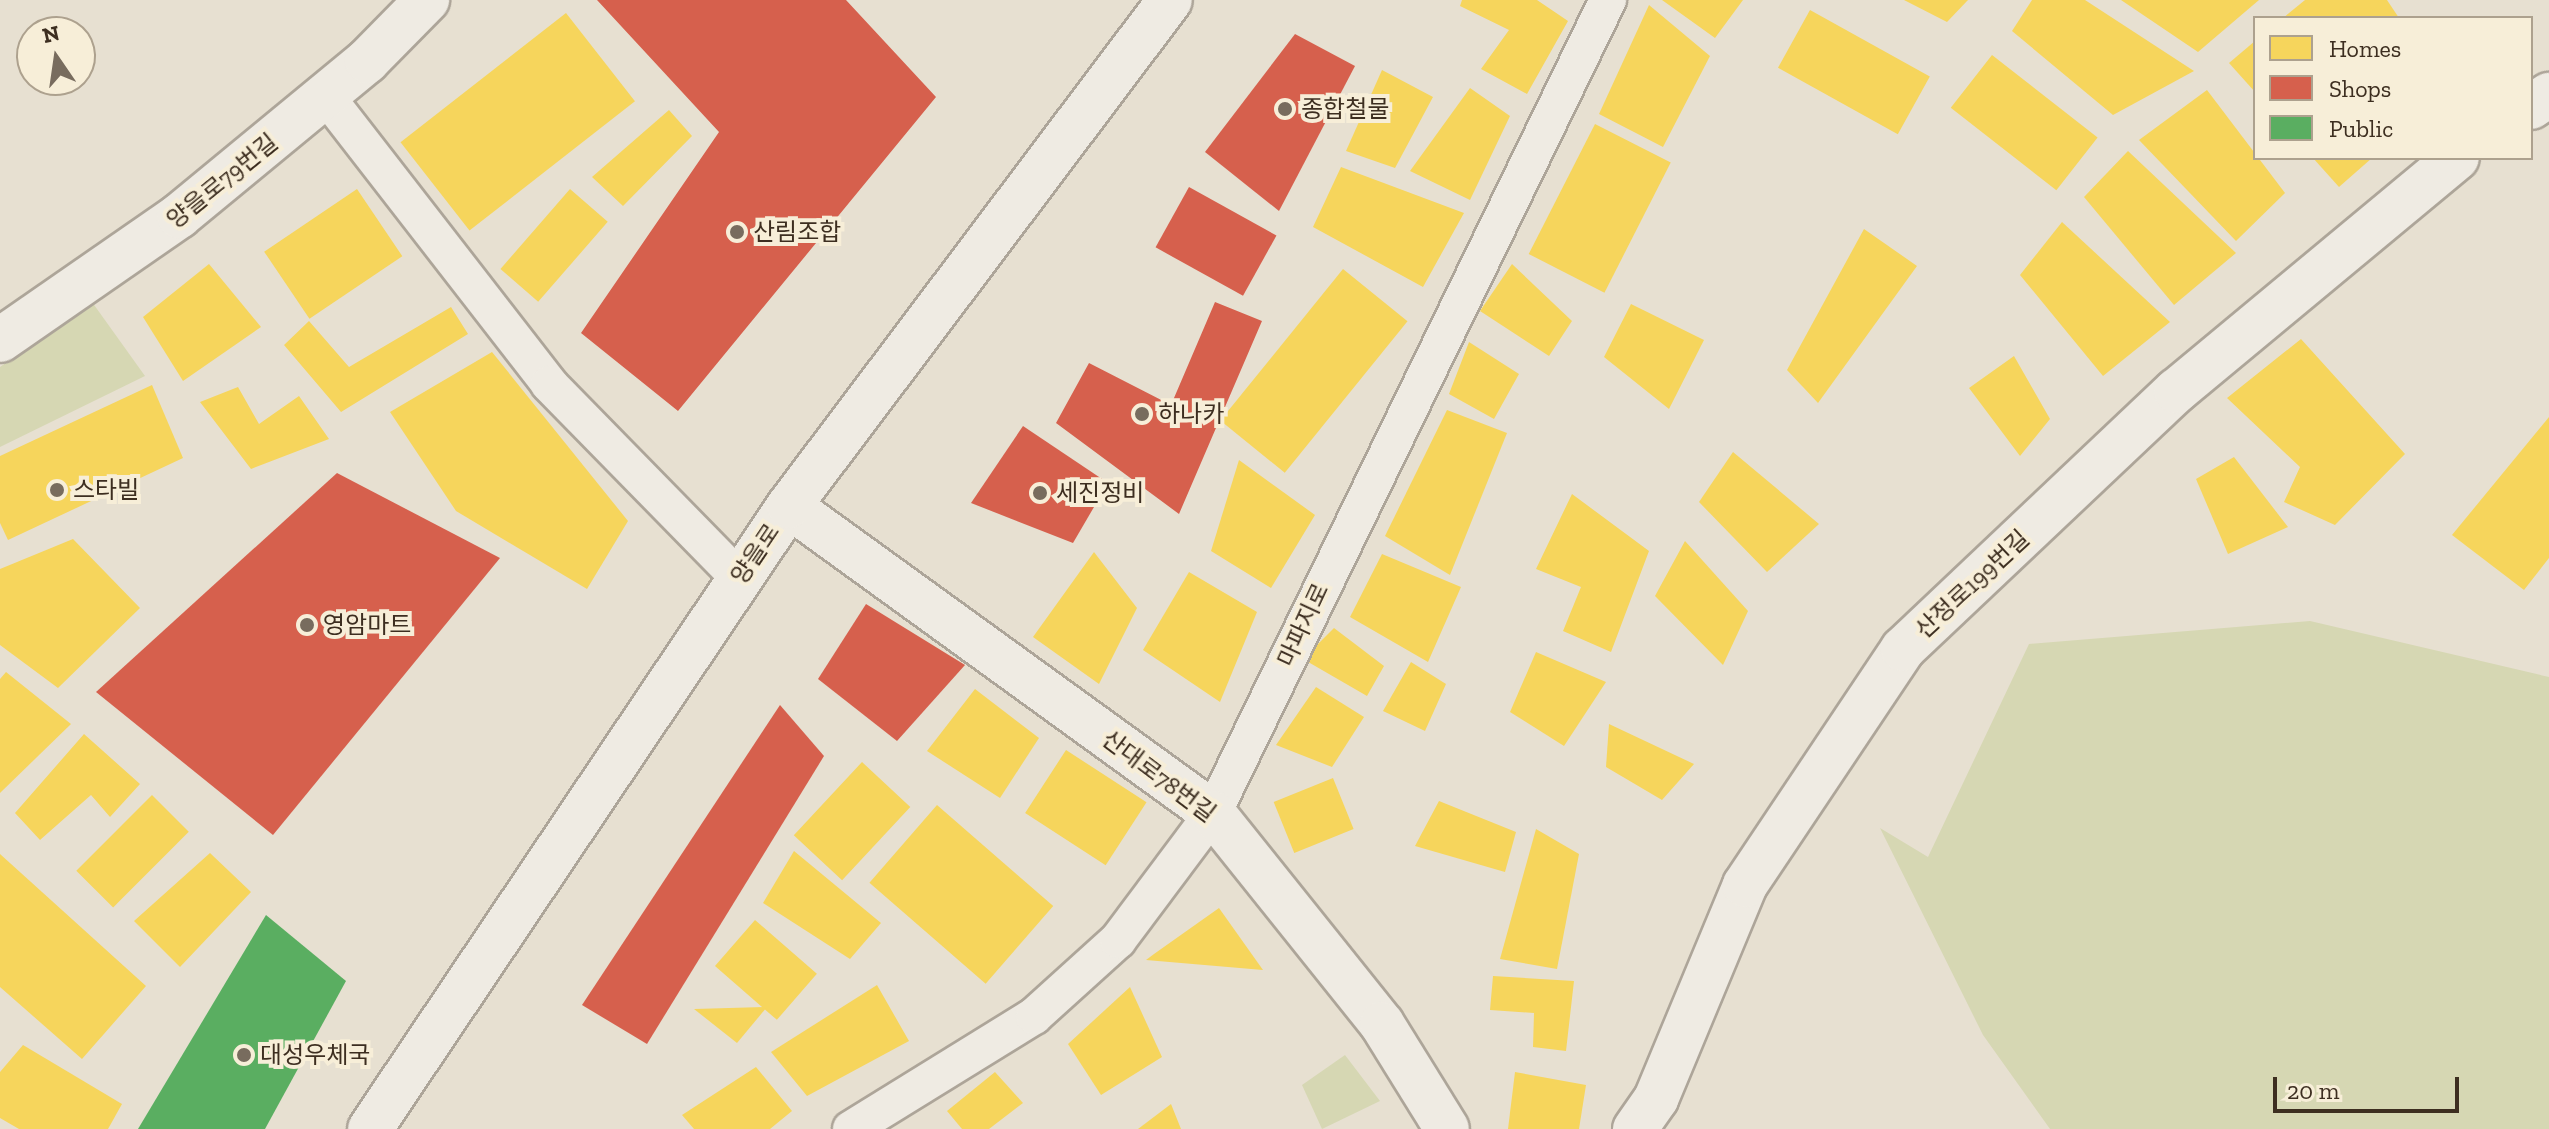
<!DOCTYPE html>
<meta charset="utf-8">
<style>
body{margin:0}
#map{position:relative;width:2549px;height:1129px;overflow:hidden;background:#e7e0d1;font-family:"Zilla Slab","Noto Sans KR",serif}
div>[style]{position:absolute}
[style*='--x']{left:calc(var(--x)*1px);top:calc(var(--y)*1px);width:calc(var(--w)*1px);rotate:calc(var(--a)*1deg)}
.green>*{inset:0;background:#d6d7b3}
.homes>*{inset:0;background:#f6d55c;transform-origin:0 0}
.shops>*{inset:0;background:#d6604d;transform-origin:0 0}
.public>*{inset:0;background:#5aae61}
.roads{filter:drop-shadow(2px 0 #ada599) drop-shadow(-2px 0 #ada599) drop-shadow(0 2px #ada599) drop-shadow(0 -2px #ada599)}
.lane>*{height:36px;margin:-18px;padding:0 18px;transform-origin:18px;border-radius:18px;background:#efebe3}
.street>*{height:44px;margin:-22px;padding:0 22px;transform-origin:22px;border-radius:22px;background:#efebe3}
.secondary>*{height:44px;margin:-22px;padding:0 22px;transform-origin:22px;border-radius:22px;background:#efebe3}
.dots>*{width:22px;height:22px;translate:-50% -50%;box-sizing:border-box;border:4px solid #f7eed8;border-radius:50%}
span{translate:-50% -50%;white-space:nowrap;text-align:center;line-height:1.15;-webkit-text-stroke:8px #f7eed8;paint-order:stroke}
.poi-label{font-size:24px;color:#3d2e20}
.left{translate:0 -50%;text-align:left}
.street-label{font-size:24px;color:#3d2e20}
.legend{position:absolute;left:2253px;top:16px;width:280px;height:144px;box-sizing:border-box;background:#f7eed8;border:2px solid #ada18e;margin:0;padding:10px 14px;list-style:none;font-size:24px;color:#3d2e20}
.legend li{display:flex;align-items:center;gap:16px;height:40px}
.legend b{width:40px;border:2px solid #ada18e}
.north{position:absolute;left:16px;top:16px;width:80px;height:80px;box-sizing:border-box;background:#f7eed8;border:2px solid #ada18e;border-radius:50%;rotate:347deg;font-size:22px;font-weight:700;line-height:32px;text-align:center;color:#3d2e20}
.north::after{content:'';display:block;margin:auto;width:28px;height:36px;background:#786c5e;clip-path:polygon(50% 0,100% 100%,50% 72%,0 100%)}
.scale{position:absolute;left:2273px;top:1077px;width:186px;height:36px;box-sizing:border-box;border:4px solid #3d2e20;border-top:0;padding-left:10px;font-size:24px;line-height:28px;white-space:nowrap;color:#3d2e20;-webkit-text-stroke:6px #f7eed8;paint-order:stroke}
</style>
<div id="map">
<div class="green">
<i style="clip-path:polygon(92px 302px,145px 376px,0 447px,0 367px)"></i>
<i style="clip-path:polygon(2310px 621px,2549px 677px,2549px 1129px,2050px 1129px,1983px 1035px,1880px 828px,1928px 857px,2029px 644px)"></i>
<i style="clip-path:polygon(1345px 1055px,1380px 1101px,1322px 1129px,1302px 1085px)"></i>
</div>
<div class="homes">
<i style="clip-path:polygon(1462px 0,1537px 0,1568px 21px,1527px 94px,1481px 69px,1509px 30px,1460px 6px)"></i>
<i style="clip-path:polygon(1662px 0,1743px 0,1715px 38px)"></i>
<i style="clip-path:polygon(1904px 0,1968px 0,1947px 22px)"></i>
<i style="clip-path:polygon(2032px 0,2085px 0,2194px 71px,2113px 115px,2012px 31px)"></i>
<i style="clip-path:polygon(2121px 0,2259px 0,2198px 52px)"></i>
<i style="clip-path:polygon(2305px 0,2387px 0,2399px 18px,2283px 18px)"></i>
<i style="clip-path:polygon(1649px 5px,1710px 56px,1663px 147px,1599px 114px)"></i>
<i style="left:1810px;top:10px;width:137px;height:66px;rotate:29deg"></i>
<i style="left:566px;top:13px;width:112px;height:210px;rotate:52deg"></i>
<i style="clip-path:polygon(2255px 41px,2255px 92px,2229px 63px)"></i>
<i style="left:1992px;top:55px;width:134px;height:67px;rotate:38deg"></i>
<i style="clip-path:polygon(1382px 70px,1433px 97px,1395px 168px,1346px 151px)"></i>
<i style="clip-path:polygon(1470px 88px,1510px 116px,1470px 200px,1410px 171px)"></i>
<i style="clip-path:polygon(2207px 90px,2285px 193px,2236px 241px,2139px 140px)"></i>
<i style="clip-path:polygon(669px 110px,692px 136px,623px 206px,592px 177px)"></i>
<i style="left:1595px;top:124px;width:85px;height:146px;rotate:27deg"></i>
<i style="clip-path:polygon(2128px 151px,2236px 253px,2174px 305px,2084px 197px)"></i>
<i style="clip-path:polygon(2313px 158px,2372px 158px,2339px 187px)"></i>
<i style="clip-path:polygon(1341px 167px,1464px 213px,1423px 287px,1313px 227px)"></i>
<i style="left:357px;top:189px;width:81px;height:112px;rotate:56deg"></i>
<i style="left:570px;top:189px;width:50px;height:106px;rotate:41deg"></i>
<i style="clip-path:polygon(2062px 222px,2170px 322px,2103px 376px,2020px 275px)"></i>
<i style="clip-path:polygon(1864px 229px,1917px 266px,1818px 403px,1787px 370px)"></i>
<i style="clip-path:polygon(209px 264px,261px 327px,183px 381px,143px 317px)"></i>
<i style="clip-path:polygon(1512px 264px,1572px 321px,1549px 356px,1480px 311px)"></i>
<i style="left:1343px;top:269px;width:83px;height:195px;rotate:39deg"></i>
<i style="clip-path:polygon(1631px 304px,1704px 340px,1669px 409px,1604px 357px)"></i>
<i style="clip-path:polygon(451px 307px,468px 334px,341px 412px,284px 345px,309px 321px,349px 367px)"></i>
<i style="clip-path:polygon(2301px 339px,2405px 454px,2335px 525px,2284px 502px,2300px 467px,2227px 398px)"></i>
<i style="clip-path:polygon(1469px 342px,1519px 374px,1494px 419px,1449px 394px)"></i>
<i style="clip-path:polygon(492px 352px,628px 521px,587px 589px,456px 511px,390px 412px)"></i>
<i style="clip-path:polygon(2014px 356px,2050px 419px,2020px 456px,1969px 388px)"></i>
<i style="clip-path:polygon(152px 385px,183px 458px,8px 540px,0 523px,0 456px)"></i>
<i style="clip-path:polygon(238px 387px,259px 424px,299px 396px,329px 439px,251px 469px,200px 402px)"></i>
<i style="clip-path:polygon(1447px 410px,1507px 433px,1450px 575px,1385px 536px)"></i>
<i style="clip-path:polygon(2549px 417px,2549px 558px,2524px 590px,2452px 535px)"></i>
<i style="clip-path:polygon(1733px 452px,1819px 524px,1767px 572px,1699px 502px)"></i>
<i style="clip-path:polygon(2234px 457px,2288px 527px,2228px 554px,2196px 479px)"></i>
<i style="clip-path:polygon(1239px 460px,1315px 515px,1271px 588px,1211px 551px)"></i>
<i style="clip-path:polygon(1572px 494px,1649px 551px,1611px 652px,1563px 631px,1581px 587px,1536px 569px)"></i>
<i style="clip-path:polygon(73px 539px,140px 608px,58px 688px,0 645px,0 569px)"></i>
<i style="clip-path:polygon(1685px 541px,1748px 611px,1723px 665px,1655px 596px)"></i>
<i style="clip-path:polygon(1094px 552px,1137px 608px,1099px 684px,1033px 637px)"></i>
<i style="clip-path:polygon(1382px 554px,1461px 587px,1428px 662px,1350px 617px)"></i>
<i style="clip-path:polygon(1189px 572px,1257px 612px,1220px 702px,1143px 650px)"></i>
<i style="clip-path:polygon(1334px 628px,1384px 666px,1367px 696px,1303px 659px)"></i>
<i style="clip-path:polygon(1536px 652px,1606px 682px,1564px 746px,1510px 712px)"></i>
<i style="clip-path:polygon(1411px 662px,1446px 684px,1425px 731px,1383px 711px)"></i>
<i style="clip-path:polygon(6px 672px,71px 724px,0 793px,0 679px)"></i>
<i style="clip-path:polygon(1316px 687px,1364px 717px,1332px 767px,1276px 745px)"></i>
<i style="clip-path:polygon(975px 689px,1039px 738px,1000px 798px,927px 751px)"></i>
<i style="clip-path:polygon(1609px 724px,1694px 764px,1662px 800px,1606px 767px)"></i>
<i style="clip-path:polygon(84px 734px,140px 784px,110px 817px,91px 795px,40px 840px,15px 813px)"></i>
<i style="left:1066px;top:750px;width:96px;height:75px;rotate:33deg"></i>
<i style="left:862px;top:762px;width:66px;height:100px;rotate:43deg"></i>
<i style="left:1333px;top:778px;width:55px;height:64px;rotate:68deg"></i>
<i style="left:152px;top:795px;width:52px;height:107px;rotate:45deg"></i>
<i style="clip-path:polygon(1439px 801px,1516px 832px,1505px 872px,1415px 846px)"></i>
<i style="left:937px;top:805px;width:154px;height:103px;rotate:41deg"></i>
<i style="clip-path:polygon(1536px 829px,1579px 854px,1557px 969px,1500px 959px)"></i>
<i style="clip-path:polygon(794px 851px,881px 923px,850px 959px,763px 903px)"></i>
<i style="clip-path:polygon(210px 853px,251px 892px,180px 967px,134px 921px)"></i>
<i style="clip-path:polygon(0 854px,146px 986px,82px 1059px,0 987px)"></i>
<i style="clip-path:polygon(1219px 908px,1263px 970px,1146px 960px,1154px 954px)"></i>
<i style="left:755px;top:920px;width:82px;height:61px;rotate:41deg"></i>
<i style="clip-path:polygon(1493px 976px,1574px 981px,1566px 1051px,1533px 1047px,1534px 1013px,1490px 1010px)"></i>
<i style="clip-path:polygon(877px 985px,909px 1041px,807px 1096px,771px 1052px)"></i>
<i style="clip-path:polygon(1130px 987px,1162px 1057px,1101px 1095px,1068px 1044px)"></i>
<i style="clip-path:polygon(767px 1007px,737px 1043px,694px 1009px)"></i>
<i style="clip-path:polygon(23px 1045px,122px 1104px,108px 1129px,19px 1129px,0 1118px,0 1072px)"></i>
<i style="clip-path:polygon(756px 1067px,792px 1111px,770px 1129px,694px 1129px,682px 1115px)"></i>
<i style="clip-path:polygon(995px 1072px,1023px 1103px,989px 1129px,962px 1129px,947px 1111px)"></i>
<i style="clip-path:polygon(1515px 1072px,1586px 1085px,1579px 1129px,1508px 1129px)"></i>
<i style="clip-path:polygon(1171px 1104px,1181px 1129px,1138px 1129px)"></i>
</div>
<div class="shops">
<i style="clip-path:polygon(597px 0,846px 0,936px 97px,678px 411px,581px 333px,719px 132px)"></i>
<i style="clip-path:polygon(1295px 34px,1355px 66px,1279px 211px,1205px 152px)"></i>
<i style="left:1189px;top:187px;width:100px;height:69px;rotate:29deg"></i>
<i style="clip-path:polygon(1215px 302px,1262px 321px,1179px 514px,1056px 423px,1089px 363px,1171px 405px)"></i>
<i style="clip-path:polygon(1023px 426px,1108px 483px,1073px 543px,971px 503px)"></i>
<i style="clip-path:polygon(337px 473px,500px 558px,273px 835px,96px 692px)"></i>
<i style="clip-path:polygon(866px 604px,965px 665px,897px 741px,818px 679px)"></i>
<i style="clip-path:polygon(780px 705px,824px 756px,647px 1044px,582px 1005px)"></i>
</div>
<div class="public">
<i style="clip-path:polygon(266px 915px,346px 981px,265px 1129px,138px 1129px)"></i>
</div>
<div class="roads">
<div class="lane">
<i style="--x:326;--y:96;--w:364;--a:52.2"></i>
<i style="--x:549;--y:384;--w:272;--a:45.6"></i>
<i style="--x:851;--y:1129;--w:215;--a:-31.7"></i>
<i style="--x:1034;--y:1016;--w:113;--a:-42.1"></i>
<i style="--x:1118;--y:940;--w:159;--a:-53.2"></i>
<i style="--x:1213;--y:813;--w:904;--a:-64.09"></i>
</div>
<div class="street">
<i style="--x:2531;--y:107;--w:22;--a:-34"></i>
<i style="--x:0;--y:340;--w:218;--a:-34.7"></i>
<i style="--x:179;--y:216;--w:244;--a:-39.5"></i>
<i style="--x:367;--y:61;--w:86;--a:-45.5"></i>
<i style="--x:789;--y:506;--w:523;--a:35.91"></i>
<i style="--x:1213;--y:813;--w:270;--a:51.3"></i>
<i style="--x:1382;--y:1024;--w:123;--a:58.2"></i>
<i style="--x:1635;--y:1129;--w:37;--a:-55"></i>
<i style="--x:1656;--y:1099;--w:232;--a:-67.4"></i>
<i style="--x:1745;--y:885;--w:284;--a:-56.2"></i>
<i style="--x:1903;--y:649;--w:376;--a:-43.4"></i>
<i style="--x:2176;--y:391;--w:365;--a:-39.7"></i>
</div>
<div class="secondary">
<i style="--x:370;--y:1129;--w:751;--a:-56.08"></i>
<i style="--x:789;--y:506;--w:633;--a:-53.02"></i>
</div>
</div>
<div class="dots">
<i style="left:1285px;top:109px;background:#786c5e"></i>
<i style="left:737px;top:232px;background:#786c5e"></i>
<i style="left:1142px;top:414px;background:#786c5e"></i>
<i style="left:57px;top:490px;background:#786c5e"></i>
<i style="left:1040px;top:493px;background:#786c5e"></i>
<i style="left:307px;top:625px;background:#786c5e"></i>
<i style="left:244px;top:1055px;background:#786c5e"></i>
</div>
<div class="poi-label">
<span class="left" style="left:1301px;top:109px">종합철물</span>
<span class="left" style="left:753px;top:232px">산림조합</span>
<span class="left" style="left:1158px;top:414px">하나카</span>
<span class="left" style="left:73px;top:490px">스타빌</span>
<span class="left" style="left:1056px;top:493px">세진정비</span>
<span class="left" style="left:323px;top:625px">영암마트</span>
<span class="left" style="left:260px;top:1055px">대성우체국</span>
</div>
<div class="street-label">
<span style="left:222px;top:181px;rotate:-39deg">양을로79번길</span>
<span style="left:755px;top:554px;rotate:-56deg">양을로</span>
<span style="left:1972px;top:584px;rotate:-43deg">산정로199번길</span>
<span style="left:1303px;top:625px;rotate:-65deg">마파지로</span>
<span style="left:1159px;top:776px;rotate:37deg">산대로78번길</span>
</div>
<ul class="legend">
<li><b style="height:22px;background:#f6d55c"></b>Homes</li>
<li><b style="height:22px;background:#d6604d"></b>Shops</li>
<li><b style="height:22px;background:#5aae61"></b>Public</li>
</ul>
<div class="north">N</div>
<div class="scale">20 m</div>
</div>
